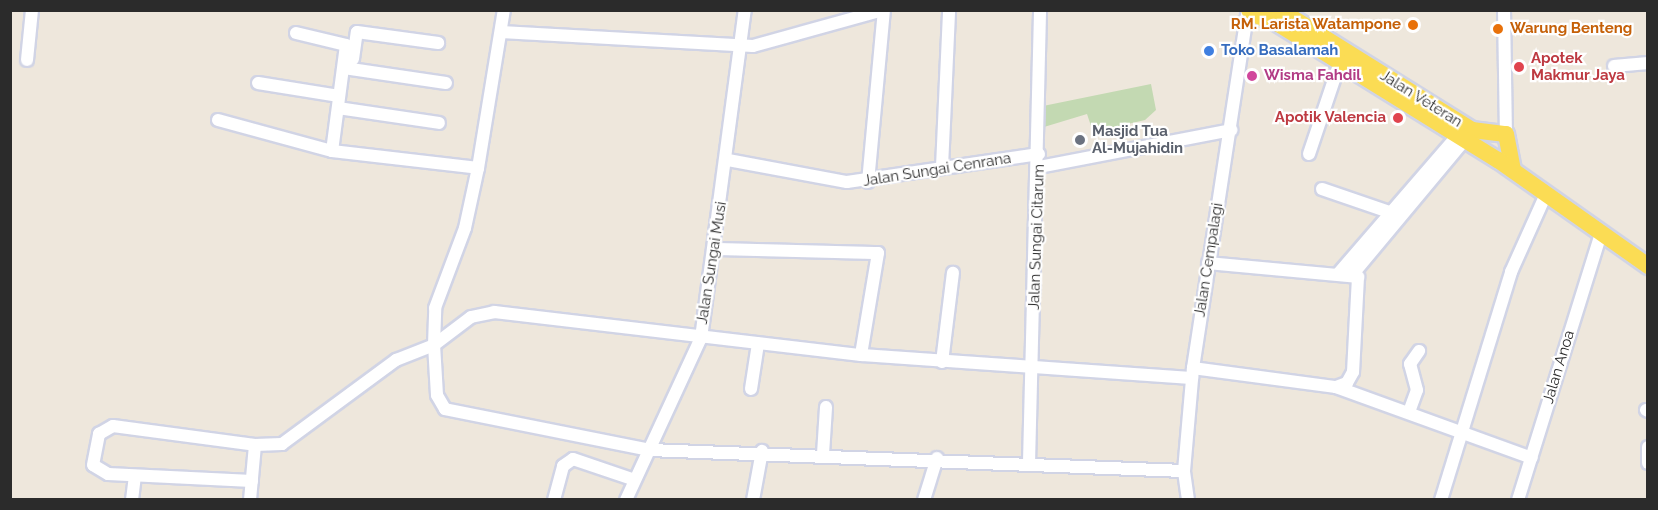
<!DOCTYPE html>
<style>
body{margin:0}
#map{position:relative;width:1658px;height:510px;overflow:hidden;background:#eee7dc;font-family:Raleway,sans-serif}
div>[style]{position:absolute}
[style*='--x']{left:calc(var(--x)*1px);top:calc(var(--y)*1px);width:calc(var(--w)*1px);rotate:calc(var(--a)*1deg)}
.cemetery>*{inset:0;background:#c3d9b2}
.roads{filter:drop-shadow(2px 0 #d1d4e5) drop-shadow(-2px 0 #d1d4e5) drop-shadow(0 2px #d1d4e5) drop-shadow(0 -2px #d1d4e5)}
.minor>*{height:12px;margin:-6px;padding:0 6px;transform-origin:6px;border-radius:6px;background:#fff}
.major>*{height:16px;margin:-8px;padding:0 8px;transform-origin:8px;border-radius:8px;background:#fbdc54}
.dots>*{width:16px;height:16px;translate:-50% -50%;box-sizing:border-box;border:3px solid #fff;border-radius:50%}
span{translate:-50% -50%;white-space:nowrap;text-align:center;line-height:1.15;-webkit-text-stroke:4.5px #fff;paint-order:stroke}
.food-label{font-size:15px;color:#c56008;font-weight:700}
.right{translate:-100% -50%;text-align:right}
.left{translate:0 -50%;text-align:left}
.shop-label{font-size:15px;color:#366cbe;font-weight:700}
.health-label{font-size:15px;color:#be3a42;font-weight:700}
.hotel-label{font-size:15px;color:#b23c85;font-weight:700}
.street-label{font-size:15px;color:#2b2b2b}
.worship-label{font-size:15px;color:#5b616d;font-weight:700}
.frame{position:absolute;inset:0;border:12px solid #2b2b2b;pointer-events:none}
</style>
<div id="map">
<div class="cemetery">
<i style="clip-path:polygon(1151px 84px,1156px 110px,1145px 120px,1093px 132px,1087px 114px,1044px 127px,1043px 106px)"></i>
</div>
<div class="roads">
<div class="minor">
<i style="--x:1504;--y:10;--w:124;--a:89.1"></i>
<i style="--x:501;--y:32;--w:252;--a:3.2"></i>
<i style="--x:753;--y:46;--w:135;--a:-15.5"></i>
<i style="--x:296;--y:33;--w:51;--a:13.5"></i>
<i style="--x:346;--y:45;--w:107;--a:97.5"></i>
<i style="--x:353;--y:59;--w:27;--a:-82"></i>
<i style="--x:357;--y:32;--w:82;--a:7.7"></i>
<i style="--x:27;--y:60;--w:50;--a:-84.3"></i>
<i style="--x:1614;--y:66;--w:34;--a:-5"></i>
<i style="--x:344;--y:68;--w:103;--a:8.4"></i>
<i style="--x:258;--y:83;--w:82;--a:9.1"></i>
<i style="--x:338;--y:108;--w:102;--a:8.4"></i>
<i style="--x:218;--y:120;--w:118;--a:15.2"></i>
<i style="--x:332;--y:151;--w:147;--a:6.6"></i>
<i style="--x:1309;--y:154;--w:97;--a:-71.4"></i>
<i style="--x:728;--y:160;--w:121;--a:10.5"></i>
<i style="--x:847;--y:182;--w:194;--a:-8.3"></i>
<i style="--x:942;--y:167;--w:157;--a:-87.4"></i>
<i style="--x:1039;--y:167;--w:196;--a:-10.9"></i>
<i style="--x:868;--y:182;--w:173;--a:-84.7"></i>
<i style="--x:1322;--y:189;--w:71;--a:18.9"></i>
<i style="--x:714;--y:249;--w:164;--a:1.4"></i>
<i style="--x:878;--y:253;--w:103;--a:99.5"></i>
<i style="--x:1208;--y:263;--w:151;--a:5.3"></i>
<i style="--x:1358;--y:277;--w:95;--a:93"></i>
<i style="--x:1353;--y:372;--w:13;--a:119"></i>
<i style="--x:1347;--y:383;--w:12;--a:160"></i>
<i style="--x:1338;--y:274;--w:191;--a:-49.2"></i>
<i style="--x:1353;--y:274;--w:181;--a:-50.2"></i>
<i style="--x:942;--y:362;--w:90;--a:-83"></i>
<i style="--x:1193;--y:368;--w:144;--a:7.6"></i>
<i style="--x:1336;--y:387;--w:208;--a:19.9"></i>
<i style="--x:751;--y:389;--w:46;--a:-81.2"></i>
<i style="--x:1646;--y:410;--w:2;--a:27"></i>
<i style="--x:1409;--y:412;--w:23;--a:-70"></i>
<i style="--x:1417;--y:390;--w:27;--a:-105"></i>
<i style="--x:1410;--y:364;--w:16;--a:-55"></i>
<i style="--x:1648;--y:447;--w:16;--a:90"></i>
<i style="--x:823;--y:454;--w:47;--a:-86.3"></i>
<i style="--x:1029;--y:463;--w:453;--a:-88.6"></i>
<i style="--x:1184;--y:471;--w:534;--a:-177.75"></i>
<i style="--x:650;--y:450;--w:209;--a:-168.7"></i>
<i style="--x:445;--y:409;--w:16;--a:-120"></i>
<i style="--x:437;--y:395;--w:50;--a:-93.4"></i>
<i style="--x:434;--y:345;--w:46;--a:-37.1"></i>
<i style="--x:471;--y:317;--w:24;--a:-12"></i>
<i style="--x:494;--y:312;--w:370;--a:6.7"></i>
<i style="--x:861;--y:355;--w:332;--a:4"></i>
<i style="--x:252;--y:481;--w:144;--a:-177.2"></i>
<i style="--x:108;--y:474;--w:17;--a:-149"></i>
<i style="--x:93;--y:465;--w:32;--a:-79"></i>
<i style="--x:99;--y:434;--w:16;--a:-30"></i>
<i style="--x:113;--y:426;--w:143;--a:7.6"></i>
<i style="--x:132;--y:500;--w:24;--a:-83"></i>
<i style="--x:250;--y:500;--w:55;--a:-84.8"></i>
<i style="--x:255;--y:445;--w:27;--a:-2"></i>
<i style="--x:282;--y:444;--w:142;--a:-36.4"></i>
<i style="--x:396;--y:360;--w:41;--a:-21.5"></i>
<i style="--x:434;--y:345;--w:37;--a:-88"></i>
<i style="--x:435;--y:308;--w:85;--a:-69.4"></i>
<i style="--x:465;--y:228;--w:61;--a:-77.8"></i>
<i style="--x:478;--y:168;--w:160;--a:-80.7"></i>
<i style="--x:554;--y:500;--w:35;--a:-75"></i>
<i style="--x:563;--y:466;--w:12;--a:-35"></i>
<i style="--x:573;--y:459;--w:65;--a:18.7"></i>
<i style="--x:626;--y:500;--w:179;--a:-65.2"></i>
<i style="--x:701;--y:338;--w:331;--a:-82.4"></i>
<i style="--x:753;--y:500;--w:50;--a:-79.6"></i>
<i style="--x:924;--y:500;--w:44;--a:-72.8"></i>
<i style="--x:1188;--y:500;--w:29;--a:-98"></i>
<i style="--x:1184;--y:471;--w:103;--a:-85"></i>
<i style="--x:1193;--y:368;--w:362;--a:-81.3"></i>
<i style="--x:1441;--y:500;--w:239;--a:-72.9"></i>
<i style="--x:1511;--y:272;--w:85;--a:-65.8"></i>
<i style="--x:1518;--y:500;--w:279;--a:-72.7"></i>
</div>
<div class="major">
<i style="--x:1249;--y:10;--w:15;--a:32"></i>
<i style="--x:1262;--y:18;--w:14;--a:-30"></i>
<i style="--x:1280;--y:10;--w:226;--a:32"></i>
<i style="--x:1472;--y:130;--w:34;--a:7"></i>
<i style="--x:1506;--y:134;--w:37;--a:79"></i>
<i style="--x:1267;--y:17;--w:272;--a:31.8"></i>
<i style="--x:1498;--y:160;--w:184;--a:35.2"></i>
</div>
</div>
<div class="dots">
<i style="left:1413px;top:25px;background:#e8710a"></i>
<i style="left:1498px;top:29px;background:#e8710a"></i>
<i style="left:1209px;top:51px;background:#3f7fe0"></i>
<i style="left:1519px;top:67px;background:#e0444e"></i>
<i style="left:1252px;top:76px;background:#d1479c"></i>
<i style="left:1398px;top:118px;background:#e0444e"></i>
<i style="left:1080px;top:140px;background:#6b7280"></i>
</div>
<div class="food-label">
<span class="right" style="left:1401px;top:25px">RM. Larista Watampone</span>
<span class="left" style="left:1510px;top:29px">Warung Benteng</span>
</div>
<div class="shop-label">
<span class="left" style="left:1221px;top:51px">Toko Basalamah</span>
</div>
<div class="health-label">
<span class="left" style="left:1531px;top:67px">Apotek<br>Makmur Jaya</span>
<span class="right" style="left:1386px;top:118px">Apotik Valencia</span>
</div>
<div class="hotel-label">
<span class="left" style="left:1264px;top:76px">Wisma Fahdil</span>
</div>
<div class="street-label">
<span style="left:1421px;top:99px;rotate:32deg">Jalan Veteran</span>
<span style="left:937px;top:170px;rotate:-9deg">Jalan Sungai Cenrana</span>
<span style="left:1037px;top:237px;rotate:-88deg">Jalan Sungai Citarum</span>
<span style="left:1209px;top:260px;rotate:-81deg">Jalan Cempalagi</span>
<span style="left:712px;top:263px;rotate:-81deg">Jalan Sungai Musi</span>
<span style="left:1559px;top:367px;rotate:-73deg">Jalan Anoa</span>
</div>
<div class="worship-label">
<span class="left" style="left:1092px;top:140px">Masjid Tua<br>Al-Mujahidin</span>
</div>
<div class="frame"></div>
</div>
